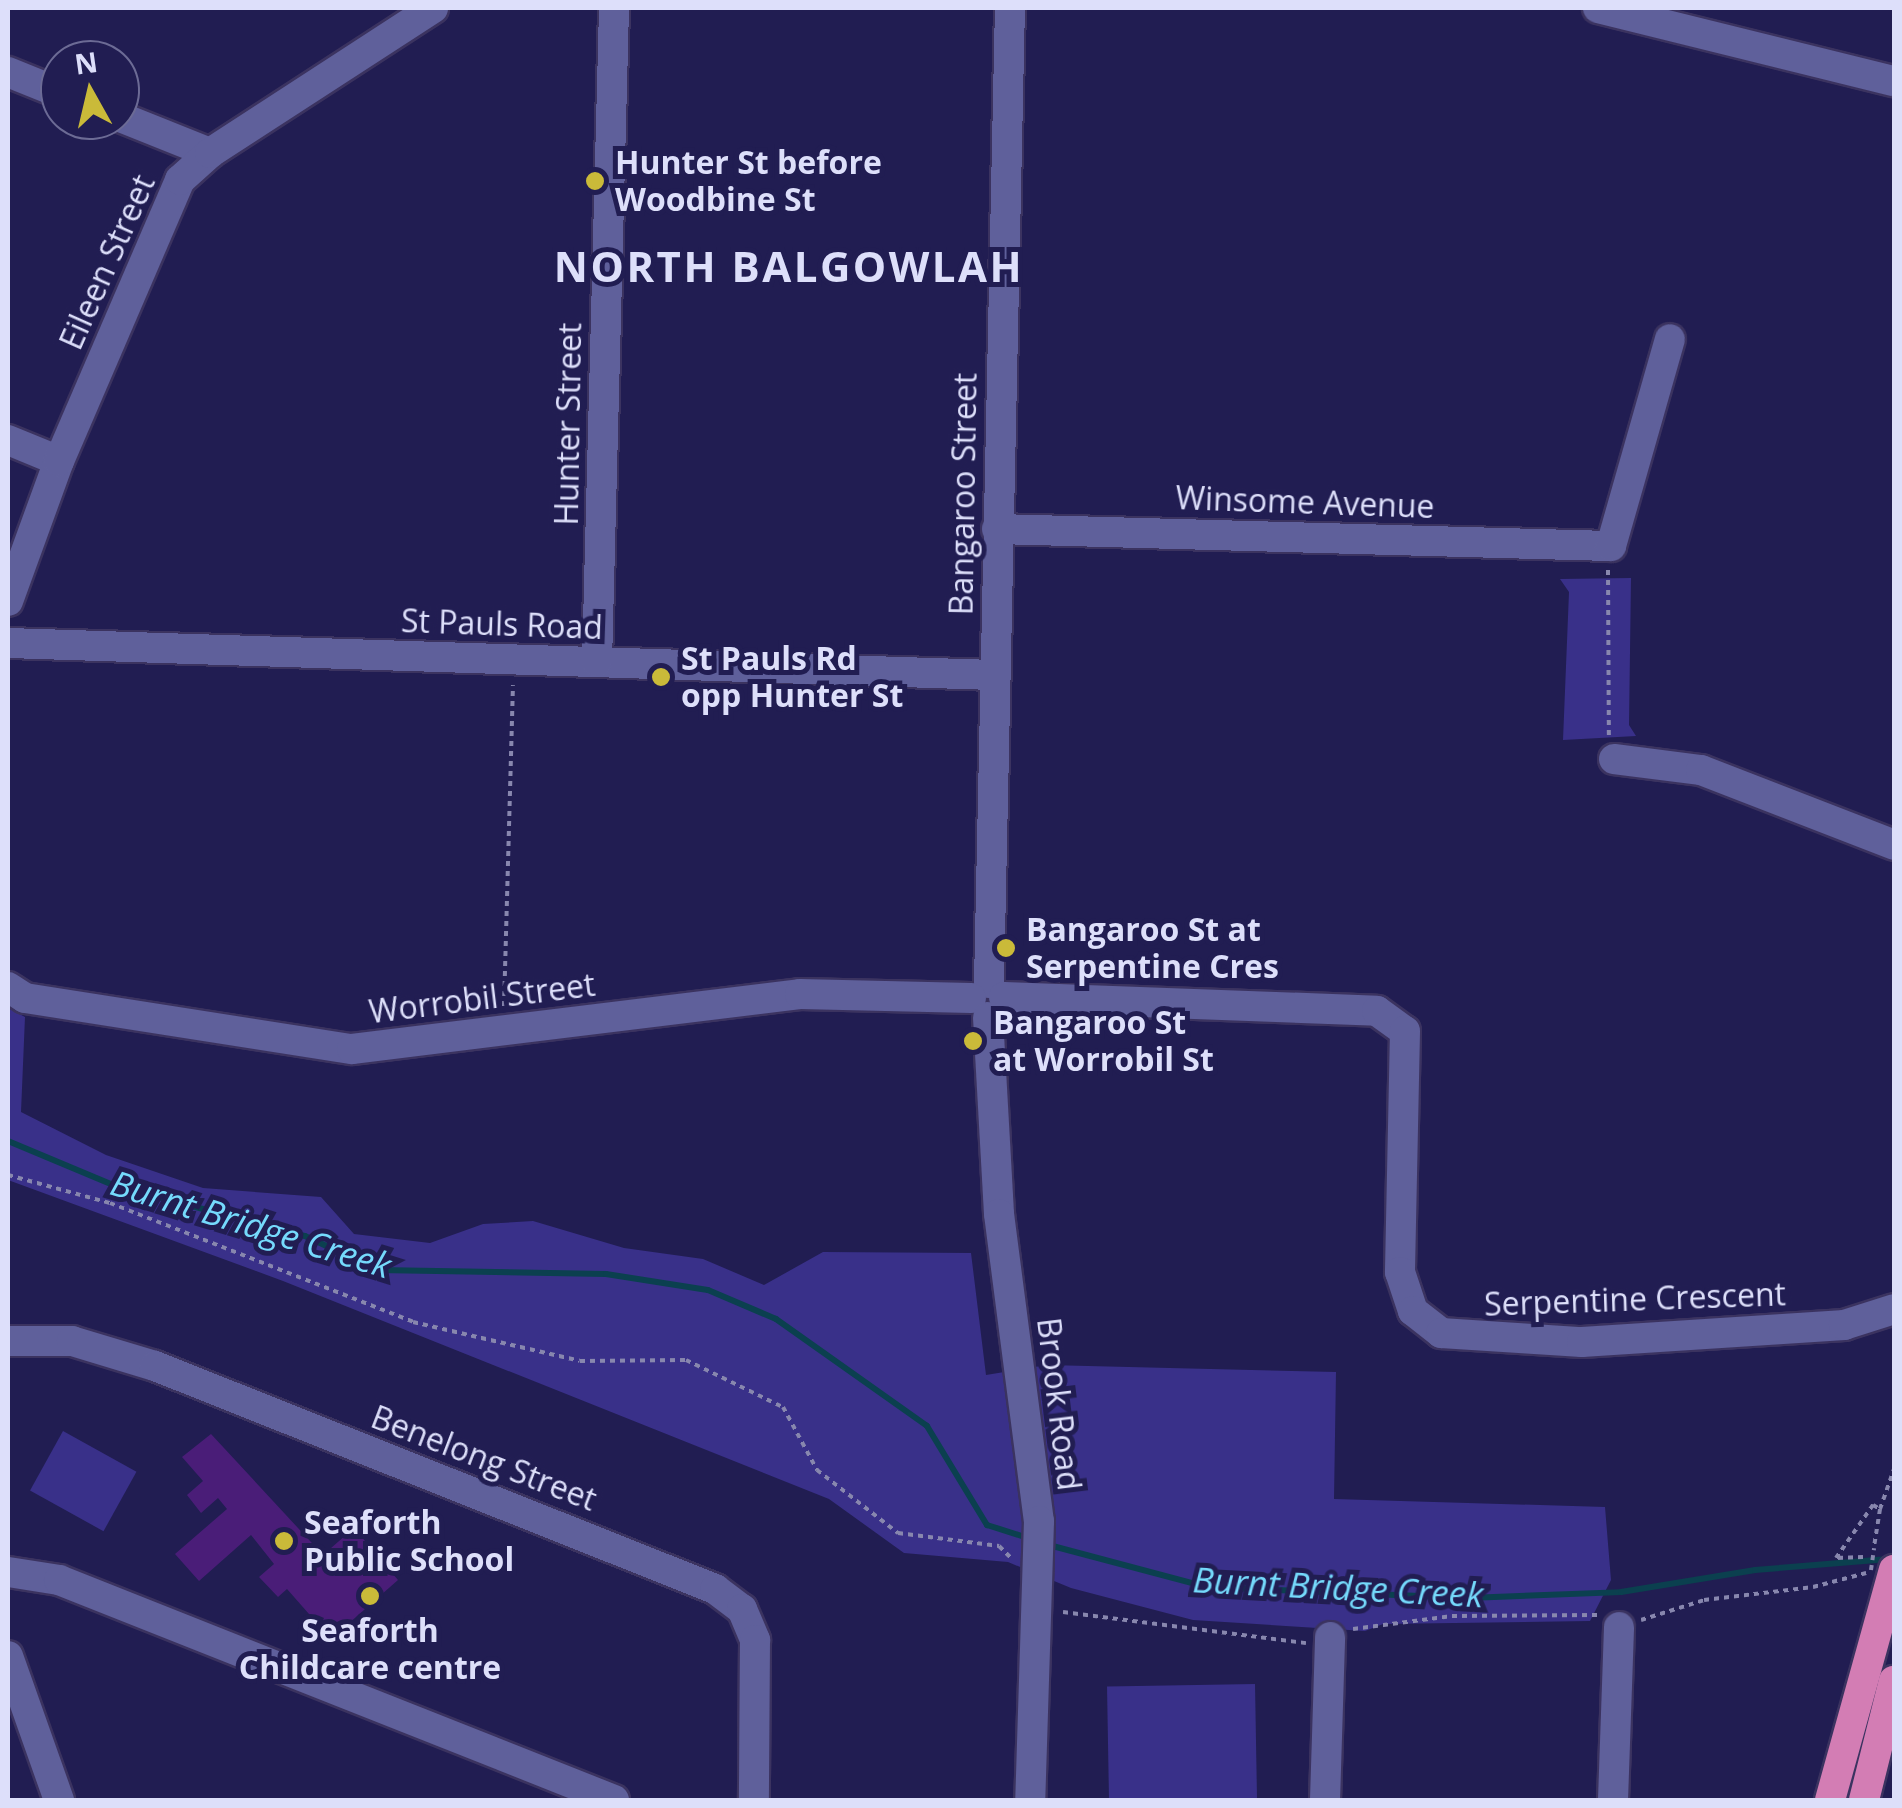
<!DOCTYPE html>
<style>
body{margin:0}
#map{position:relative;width:1902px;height:1808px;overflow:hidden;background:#211d52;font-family:"Open Sans",sans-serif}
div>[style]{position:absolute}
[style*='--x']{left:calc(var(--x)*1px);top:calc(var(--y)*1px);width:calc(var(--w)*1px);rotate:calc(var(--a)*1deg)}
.green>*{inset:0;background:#393089;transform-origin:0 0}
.stream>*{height:6px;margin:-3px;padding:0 3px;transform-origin:3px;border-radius:3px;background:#0b404f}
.building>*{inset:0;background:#4a1d78}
.path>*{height:4px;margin-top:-2px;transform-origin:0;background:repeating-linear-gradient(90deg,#8887ae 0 5px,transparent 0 10px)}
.roads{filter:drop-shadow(2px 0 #3b3360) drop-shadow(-2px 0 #3b3360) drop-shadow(0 2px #3b3360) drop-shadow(0 -2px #3b3360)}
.minor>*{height:30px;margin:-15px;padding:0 15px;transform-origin:15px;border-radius:15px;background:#5f609b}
.highway>*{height:30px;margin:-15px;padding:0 15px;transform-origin:15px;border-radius:15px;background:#d37db4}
.path-bridge>*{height:4px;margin-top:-2px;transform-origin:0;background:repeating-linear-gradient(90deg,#8887ae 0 5px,transparent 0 10px)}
.dots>*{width:28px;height:28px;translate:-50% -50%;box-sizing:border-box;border:5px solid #211d52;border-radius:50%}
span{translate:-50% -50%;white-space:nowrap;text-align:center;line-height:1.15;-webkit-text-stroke:10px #211d52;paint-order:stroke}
.poi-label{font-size:32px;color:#dddffa;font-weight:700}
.left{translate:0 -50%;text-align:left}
.street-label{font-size:32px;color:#dddffa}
.water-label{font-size:35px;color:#75dafc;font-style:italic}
.district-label{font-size:42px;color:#dddffa;font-weight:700;letter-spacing:2.5px}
.frame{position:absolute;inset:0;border:10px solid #dddffa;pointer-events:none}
.north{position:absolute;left:40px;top:40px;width:100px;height:100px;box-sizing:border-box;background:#211d52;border:2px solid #6c6b95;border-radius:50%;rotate:352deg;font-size:28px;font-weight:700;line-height:40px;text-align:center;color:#dddffa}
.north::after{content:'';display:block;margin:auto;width:35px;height:45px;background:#caba39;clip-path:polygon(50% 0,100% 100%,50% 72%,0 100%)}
</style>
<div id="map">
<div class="green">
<i style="clip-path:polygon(1631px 578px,1629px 725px,1636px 736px,1563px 740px,1569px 592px,1560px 579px)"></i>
<i style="clip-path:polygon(8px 1008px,25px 1017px,21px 1112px,106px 1155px,203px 1188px,321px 1197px,354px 1234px,430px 1243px,483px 1224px,533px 1221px,624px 1248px,703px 1259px,764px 1285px,823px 1252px,971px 1253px,986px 1375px,1047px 1365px,1336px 1372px,1334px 1499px,1605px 1507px,1611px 1580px,1590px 1621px,1383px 1624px,1365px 1631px,1193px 1620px,1071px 1588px,1008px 1562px,904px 1553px,829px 1499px,283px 1281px,8px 1180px)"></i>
<i style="left:63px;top:1431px;width:84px;height:68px;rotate:29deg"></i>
<i style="left:1255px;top:1684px;width:116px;height:148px;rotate:89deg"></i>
</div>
<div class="stream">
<i style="--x:8;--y:1141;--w:114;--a:22.7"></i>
<i style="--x:113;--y:1185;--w:199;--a:14.9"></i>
<i style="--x:305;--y:1236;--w:81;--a:25"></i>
<i style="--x:378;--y:1270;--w:228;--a:1"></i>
<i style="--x:606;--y:1274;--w:103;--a:8.9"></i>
<i style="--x:708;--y:1290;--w:74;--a:23.1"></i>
<i style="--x:776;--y:1319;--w:185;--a:35.3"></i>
<i style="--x:927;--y:1426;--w:116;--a:58.8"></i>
<i style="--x:987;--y:1525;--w:43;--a:17.6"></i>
<i style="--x:1045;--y:1544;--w:168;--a:14.9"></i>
<i style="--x:1207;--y:1587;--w:261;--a:2.4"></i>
<i style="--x:1468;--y:1598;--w:153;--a:-2.2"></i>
<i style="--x:1621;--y:1592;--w:136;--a:-9.3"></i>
<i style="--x:1755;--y:1570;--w:134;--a:-4.7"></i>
</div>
<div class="building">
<i style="clip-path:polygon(211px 1434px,323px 1555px,354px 1528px,398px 1580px,331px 1639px,287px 1589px,278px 1597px,259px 1577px,274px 1564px,251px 1535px,199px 1581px,175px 1554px,227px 1509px,218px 1498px,201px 1513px,187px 1495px,203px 1481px,182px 1457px)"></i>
</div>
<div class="path">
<i style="--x:1608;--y:570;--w:166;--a:89.7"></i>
<i style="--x:504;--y:1006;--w:321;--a:-88.4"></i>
<i style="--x:8;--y:1175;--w:106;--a:15.4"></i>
<i style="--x:110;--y:1203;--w:326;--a:21.4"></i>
<i style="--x:413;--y:1322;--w:171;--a:13.1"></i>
<i style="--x:580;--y:1361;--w:106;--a:-0.5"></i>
<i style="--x:686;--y:1360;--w:108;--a:25.9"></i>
<i style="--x:783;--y:1407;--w:72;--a:61.6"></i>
<i style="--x:817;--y:1470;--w:103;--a:37.9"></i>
<i style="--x:898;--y:1533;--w:102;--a:7.3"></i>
<i style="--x:999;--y:1546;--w:17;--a:45"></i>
<i style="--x:1880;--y:1509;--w:42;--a:-70.7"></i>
<i style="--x:1863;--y:1557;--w:27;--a:178"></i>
<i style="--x:1836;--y:1558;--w:65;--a:-55.1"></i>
<i style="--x:1873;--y:1505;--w:8;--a:30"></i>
<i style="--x:1880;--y:1509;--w:39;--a:99"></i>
<i style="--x:1063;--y:1612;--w:245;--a:7.3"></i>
<i style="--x:1641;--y:1620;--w:66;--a:-17.6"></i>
<i style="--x:1704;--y:1600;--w:110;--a:-6.8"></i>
<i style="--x:1813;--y:1587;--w:55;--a:-14.8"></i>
<i style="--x:1353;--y:1629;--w:100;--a:-7.5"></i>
<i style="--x:1452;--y:1616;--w:145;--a:-0.4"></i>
</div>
<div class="roads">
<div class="minor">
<i style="--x:1598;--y:8;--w:305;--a:13.9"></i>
<i style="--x:8;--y:72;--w:56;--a:22"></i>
<i style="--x:120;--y:117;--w:97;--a:21.8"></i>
<i style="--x:8;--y:440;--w:55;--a:22.4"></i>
<i style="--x:997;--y:529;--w:614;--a:1.59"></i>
<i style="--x:1611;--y:546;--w:215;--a:-74.1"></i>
<i style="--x:8;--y:601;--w:149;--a:-70"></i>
<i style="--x:59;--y:461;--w:306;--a:-66.7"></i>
<i style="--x:180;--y:180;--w:40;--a:-42"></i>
<i style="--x:210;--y:153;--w:266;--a:-33"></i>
<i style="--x:8;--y:643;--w:986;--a:1.86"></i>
<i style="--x:597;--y:662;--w:654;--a:-88.51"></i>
<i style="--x:1614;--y:759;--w:88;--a:7.2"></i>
<i style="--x:1701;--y:770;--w:207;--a:21.2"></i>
<i style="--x:989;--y:983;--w:975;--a:-88.77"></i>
<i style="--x:8;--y:987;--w:20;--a:33"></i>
<i style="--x:25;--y:998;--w:331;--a:8.9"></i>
<i style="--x:352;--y:1049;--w:451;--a:-7"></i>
<i style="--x:800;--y:994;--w:171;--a:1.3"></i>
<i style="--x:1004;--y:997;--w:373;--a:2.1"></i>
<i style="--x:1377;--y:1011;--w:34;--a:36"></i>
<i style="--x:1405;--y:1031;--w:241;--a:91.2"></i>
<i style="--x:1400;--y:1272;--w:41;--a:71.6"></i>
<i style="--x:1413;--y:1311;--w:36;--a:38"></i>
<i style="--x:1441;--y:1333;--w:141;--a:3.7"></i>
<i style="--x:1582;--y:1342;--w:263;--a:-3.7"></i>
<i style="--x:1844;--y:1325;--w:52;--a:-17.7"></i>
<i style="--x:988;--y:1017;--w:197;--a:86.8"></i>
<i style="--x:999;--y:1214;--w:310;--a:82.6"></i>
<i style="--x:1039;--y:1521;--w:279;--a:91.8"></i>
<i style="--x:8;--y:1341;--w:64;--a:0"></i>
<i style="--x:72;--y:1341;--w:87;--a:16.8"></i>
<i style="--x:155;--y:1366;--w:603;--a:21.71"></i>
<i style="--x:715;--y:1589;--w:34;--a:37"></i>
<i style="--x:742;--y:1609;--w:34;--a:67"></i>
<i style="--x:755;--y:1640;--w:160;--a:90.4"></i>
<i style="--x:8;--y:1572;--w:52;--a:8.9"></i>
<i style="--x:59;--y:1580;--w:597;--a:21.62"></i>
<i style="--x:8;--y:1656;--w:153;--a:70.5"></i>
<i style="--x:1325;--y:1800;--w:163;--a:-88.2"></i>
<i style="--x:1613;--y:1800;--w:173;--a:-88"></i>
</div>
<div class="highway">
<i style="--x:1830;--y:1800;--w:239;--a:-74.5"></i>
<i style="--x:1864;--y:1800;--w:123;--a:-75.9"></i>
</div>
</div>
<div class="path-bridge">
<i style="--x:1871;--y:1570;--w:22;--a:-82"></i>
</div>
<div class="dots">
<i style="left:595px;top:181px;background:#caba39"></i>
<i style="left:661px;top:677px;background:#caba39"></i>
<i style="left:1006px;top:948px;background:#caba39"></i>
<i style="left:973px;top:1041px;background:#caba39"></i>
<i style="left:284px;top:1541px;background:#caba39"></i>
<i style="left:370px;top:1596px;background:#caba39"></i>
</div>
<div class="poi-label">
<span class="left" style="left:615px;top:181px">Hunter St before<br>Woodbine St</span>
<span class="left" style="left:681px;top:677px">St Pauls Rd<br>opp Hunter St</span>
<span class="left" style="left:1026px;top:948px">Bangaroo St at<br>Serpentine Cres</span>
<span class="left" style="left:993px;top:1041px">Bangaroo St<br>at Worrobil St</span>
<span class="left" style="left:304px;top:1541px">Seaforth<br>Public School</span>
<span style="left:370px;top:1649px">Seaforth<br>Childcare centre</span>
</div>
<div class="street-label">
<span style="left:107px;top:262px;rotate:-66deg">Eileen Street</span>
<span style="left:568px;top:424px;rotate:-89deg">Hunter Street</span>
<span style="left:963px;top:494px;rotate:-89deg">Bangaroo Street</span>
<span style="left:1305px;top:502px;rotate:2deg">Winsome Avenue</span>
<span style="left:502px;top:624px;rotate:2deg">St Pauls Road</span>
<span style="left:482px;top:998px;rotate:-7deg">Worrobil Street</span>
<span style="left:1635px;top:1299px;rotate:-2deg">Serpentine Crescent</span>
<span style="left:1059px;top:1404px;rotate:83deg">Brook Road</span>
<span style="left:484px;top:1458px;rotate:21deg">Benelong Street</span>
</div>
<div class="water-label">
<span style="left:251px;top:1224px;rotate:17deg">Burnt Bridge Creek</span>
<span style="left:1338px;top:1587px;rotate:3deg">Burnt Bridge Creek</span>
</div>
<div class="district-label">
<span style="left:789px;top:266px">NORTH BALGOWLAH</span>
</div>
<div class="frame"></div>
<div class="north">N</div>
</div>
